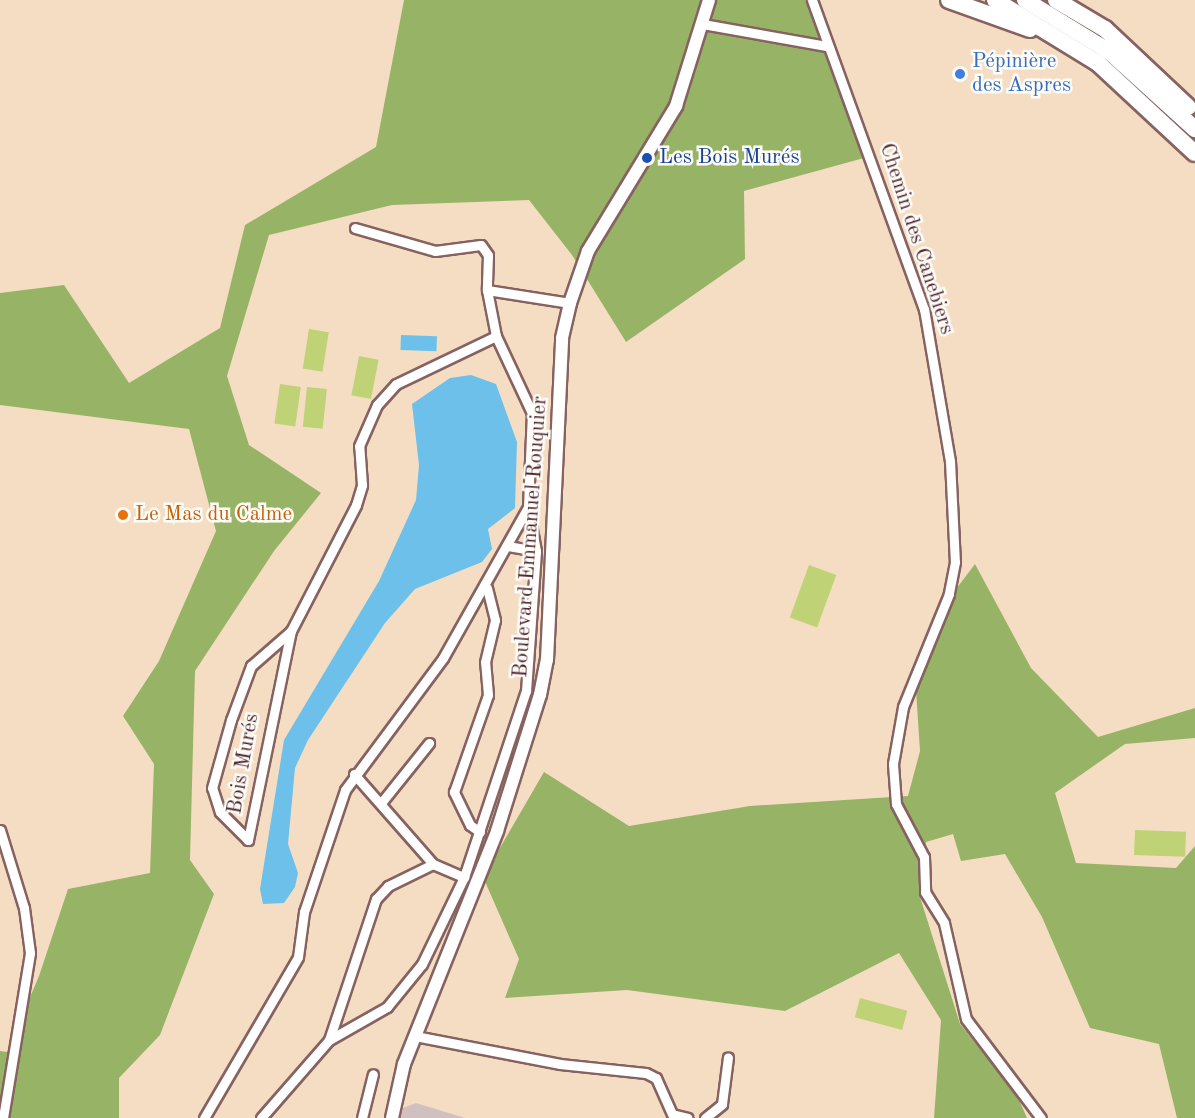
<!DOCTYPE html>
<meta charset="utf-8">
<style>
body{margin:0}
#map{position:relative;width:1195px;height:1118px;overflow:hidden;background:#f5ddc3;font-family:"Old Standard TT",serif}
div>[style]{position:absolute}
[style*='--x']{left:calc(var(--x)*1px);top:calc(var(--y)*1px);width:calc(var(--w)*1px);rotate:calc(var(--a)*1deg)}
.industrial>*{inset:0;background:#d2bfc0}
.green>*{inset:0;background:#bfd275;transform-origin:0 0}
.forest>*{inset:0;background:#97b466}
.water>*{inset:0;background:#6cc0e9;transform-origin:0 0}
.roads{filter:drop-shadow(2px 0 #866260) drop-shadow(-2px 0 #866260) drop-shadow(0 2px #866260) drop-shadow(0 -2px #866260)}
.street>*{height:9px;margin:-4.5px;padding:0 4.5px;transform-origin:4.5px;border-radius:4.5px;background:#fff}
.secondary>*{height:12px;margin:-6px;padding:0 6px;transform-origin:6px;border-radius:6px;background:#fff}
.highway>*{height:16px;margin:-8px;padding:0 8px;transform-origin:8px;border-radius:8px;background:#fff}
.dots>*{width:16px;height:16px;translate:-50% -50%;box-sizing:border-box;border:3px solid #fdfcf7;border-radius:50%}
span{translate:-50% -50%;white-space:nowrap;text-align:center;line-height:1.15;-webkit-text-stroke:5px #fdfcf7;paint-order:stroke}
.shop-label{font-size:21px;color:#366cbe}
.left{translate:0 -50%;text-align:left}
.transit-label{font-size:21px;color:#164399}
.street-label{font-size:21px;color:#4a1f2b}
.food-label{font-size:21px;color:#c56008}
</style>
<div id="map">
<div class="industrial">
<i style="clip-path:polygon(416px 1103px,465px 1118px,401px 1118px,403px 1108px)"></i>
</div>
<div class="green">
<i style="left:309px;top:329px;width:20px;height:40px;rotate:9deg"></i>
<i style="left:359px;top:356px;width:20px;height:40px;rotate:11deg"></i>
<i style="left:280px;top:384px;width:21px;height:40px;rotate:8deg"></i>
<i style="left:307px;top:387px;width:20px;height:40px;rotate:6deg"></i>
<i style="left:809px;top:565px;width:29px;height:56px;rotate:20deg"></i>
<i style="left:1135px;top:830px;width:51px;height:25px;rotate:2deg"></i>
<i style="left:860px;top:998px;width:49px;height:20px;rotate:15deg"></i>
</div>
<div class="forest">
<i style="clip-path:polygon(404px 0,807px 0,864px 158px,744px 191px,745px 259px,626px 342px,572px 255px,529px 200px,392px 205px,269px 235px,227px 376px,249px 445px,321px 493px,274px 551px,195px 671px,190px 860px,214px 894px,160px 1035px,119px 1078px,119px 1118px,0 1118px,0 1051px,7px 1052px,39px 976px,68px 889px,150px 873px,154px 764px,123px 716px,159px 661px,216px 531px,189px 429px,0 405px,0 293px,64px 285px,129px 383px,220px 328px,245px 225px,376px 147px)"></i>
<i style="clip-path:polygon(975px 564px,1031px 668px,1098px 737px,1195px 708px,1195px 738px,1125px 744px,1055px 793px,1076px 863px,1176px 868px,1195px 846px,1195px 1118px,1177px 1118px,1159px 1044px,1090px 1028px,1042px 917px,1005px 854px,961px 861px,953px 834px,926px 842px,920px 897px,960px 1024px,1017px 1095px,1027px 1118px,934px 1118px,941px 1020px,899px 953px,785px 1011px,627px 990px,505px 998px,519px 959px,483px 877px,544px 772px,629px 826px,750px 806px,908px 796px,920px 751px,915px 675px,935px 617px)"></i>
</div>
<div class="water">
<i style="left:401px;top:335px;width:36px;height:15px;rotate:2deg"></i>
<i style="clip-path:polygon(471px 375px,496px 384px,517px 442px,515px 508px,488px 529px,492px 549px,482px 562px,415px 589px,385px 623px,308px 740px,295px 768px,288px 844px,298px 873px,295px 887px,284px 903px,263px 904px,260px 889px,284px 740px,379px 581px,416px 500px,419px 465px,412px 404px,450px 378px)"></i>
</div>
<div class="roads">
<div class="street">
<i style="--x:812;--y:0;--w:329;--a:70.1"></i>
<i style="--x:924;--y:309;--w:154;--a:80.3"></i>
<i style="--x:950;--y:461;--w:101;--a:87.2"></i>
<i style="--x:955;--y:562;--w:33;--a:101"></i>
<i style="--x:949;--y:594;--w:122;--a:112.2"></i>
<i style="--x:903;--y:707;--w:58;--a:100"></i>
<i style="--x:893;--y:764;--w:40;--a:85.7"></i>
<i style="--x:896;--y:804;--w:60;--a:62.2"></i>
<i style="--x:924;--y:857;--w:35;--a:88"></i>
<i style="--x:925;--y:892;--w:36;--a:58"></i>
<i style="--x:944;--y:923;--w:98;--a:77.1"></i>
<i style="--x:966;--y:1019;--w:124;--a:52.9"></i>
<i style="--x:703;--y:24;--w:125;--a:10.1"></i>
<i style="--x:355;--y:228;--w:83;--a:16"></i>
<i style="--x:435;--y:251;--w:46;--a:-7.4"></i>
<i style="--x:481;--y:245;--w:12;--a:55"></i>
<i style="--x:488;--y:255;--w:35;--a:92"></i>
<i style="--x:508;--y:546;--w:28;--a:10"></i>
<i style="--x:354;--y:774;--w:120;--a:48.7"></i>
<i style="--x:433;--y:864;--w:34;--a:23"></i>
<i style="--x:381;--y:803;--w:77;--a:-51.3"></i>
<i style="--x:0;--y:830;--w:82;--a:72.9"></i>
<i style="--x:24;--y:908;--w:45;--a:82.4"></i>
<i style="--x:30;--y:953;--w:167;--a:99.3"></i>
<i style="--x:480;--y:832;--w:12;--a:-145"></i>
<i style="--x:470;--y:825;--w:37;--a:-116"></i>
<i style="--x:454;--y:792;--w:103;--a:-70.7"></i>
<i style="--x:488;--y:695;--w:33;--a:-95"></i>
<i style="--x:485;--y:662;--w:43;--a:-76.6"></i>
<i style="--x:495;--y:620;--w:33;--a:-104"></i>
<i style="--x:248;--y:840;--w:40;--a:-135"></i>
<i style="--x:220;--y:812;--w:25;--a:-108"></i>
<i style="--x:212;--y:788;--w:71;--a:-74.4"></i>
<i style="--x:231;--y:720;--w:58;--a:-69.7"></i>
<i style="--x:251;--y:666;--w:53;--a:-41.2"></i>
<i style="--x:291;--y:631;--w:142;--a:-62.7"></i>
<i style="--x:356;--y:505;--w:21;--a:-73"></i>
<i style="--x:362;--y:485;--w:39;--a:-94"></i>
<i style="--x:359;--y:446;--w:45;--a:-66.3"></i>
<i style="--x:377;--y:405;--w:28;--a:-48"></i>
<i style="--x:396;--y:384;--w:111;--a:-25.6"></i>
<i style="--x:496;--y:336;--w:47;--a:-101.1"></i>
<i style="--x:487;--y:290;--w:84;--a:8.9"></i>
<i style="--x:248;--y:840;--w:213;--a:-78.4"></i>
<i style="--x:415;--y:1036;--w:148;--a:10.9"></i>
<i style="--x:560;--y:1064;--w:86;--a:6"></i>
<i style="--x:646;--y:1073;--w:11;--a:27"></i>
<i style="--x:656;--y:1078;--w:39;--a:66"></i>
<i style="--x:672;--y:1114;--w:16;--a:14"></i>
<i style="--x:329;--y:1040;--w:67;--a:-29.6"></i>
<i style="--x:387;--y:1007;--w:55;--a:-50.9"></i>
<i style="--x:422;--y:964;--w:97;--a:-64.2"></i>
<i style="--x:464;--y:877;--w:196;--a:-71.6"></i>
<i style="--x:526;--y:691;--w:140;--a:-85.9"></i>
<i style="--x:536;--y:551;--w:45;--a:-100.3"></i>
<i style="--x:204;--y:1118;--w:186;--a:-59.7"></i>
<i style="--x:298;--y:957;--w:45;--a:-82.4"></i>
<i style="--x:304;--y:912;--w:129;--a:-71.4"></i>
<i style="--x:345;--y:790;--w:164;--a:-53.4"></i>
<i style="--x:443;--y:658;--w:173;--a:-60.6"></i>
<i style="--x:528;--y:507;--w:94;--a:-87.6"></i>
<i style="--x:532;--y:413;--w:85;--a:-115.1"></i>
<i style="--x:261;--y:1118;--w:103;--a:-48.9"></i>
<i style="--x:329;--y:1040;--w:149;--a:-71.6"></i>
<i style="--x:376;--y:899;--w:18;--a:-47"></i>
<i style="--x:388;--y:886;--w:50;--a:-26.1"></i>
<i style="--x:362;--y:1118;--w:45;--a:-76"></i>
<i style="--x:705;--y:1118;--w:22;--a:-39"></i>
<i style="--x:722;--y:1104;--w:47;--a:-82.7"></i>
</div>
<div class="secondary">
<i style="--x:392;--y:1118;--w:55;--a:-77.5"></i>
<i style="--x:404;--y:1064;--w:251;--a:-68.2"></i>
<i style="--x:497;--y:831;--w:143;--a:-72.5"></i>
<i style="--x:540;--y:695;--w:36;--a:-79"></i>
<i style="--x:547;--y:660;--w:322;--a:-87.3"></i>
<i style="--x:562;--y:338;--w:36;--a:-77"></i>
<i style="--x:570;--y:303;--w:55;--a:-70.9"></i>
<i style="--x:588;--y:251;--w:170;--a:-58.7"></i>
<i style="--x:676;--y:106;--w:111;--a:-72.7"></i>
</div>
<div class="highway">
<i style="--x:949;--y:0;--w:86;--a:19.7"></i>
<i style="--x:995;--y:0;--w:121;--a:31.5"></i>
<i style="--x:1098;--y:63;--w:132;--a:42.9"></i>
<i style="--x:1025;--y:0;--w:100;--a:31.5"></i>
<i style="--x:1110;--y:52;--w:115;--a:42.2"></i>
<i style="--x:1056;--y:0;--w:57;--a:30.6"></i>
<i style="--x:1105;--y:29;--w:114;--a:43.2"></i>
</div>
</div>
<div class="dots">
<i style="left:960px;top:74px;background:#3f7fe0"></i>
<i style="left:647px;top:158px;background:#1a4fb4"></i>
<i style="left:123px;top:515px;background:#e8710a"></i>
</div>
<div class="shop-label">
<span class="left" style="left:972px;top:74px">Pépinière<br>des Aspres</span>
</div>
<div class="transit-label">
<span class="left" style="left:659px;top:158px">Les Bois Murés</span>
</div>
<div class="street-label">
<span style="left:916px;top:239px;rotate:72deg">Chemin des Canebiers</span>
<span style="left:531px;top:537px;rotate:-86deg">Boulevard Emmanuel Rouquier</span>
<span style="left:244px;top:764px;rotate:-80deg">Bois Murés</span>
</div>
<div class="food-label">
<span class="left" style="left:135px;top:515px">Le Mas du Calme</span>
</div>
</div>
